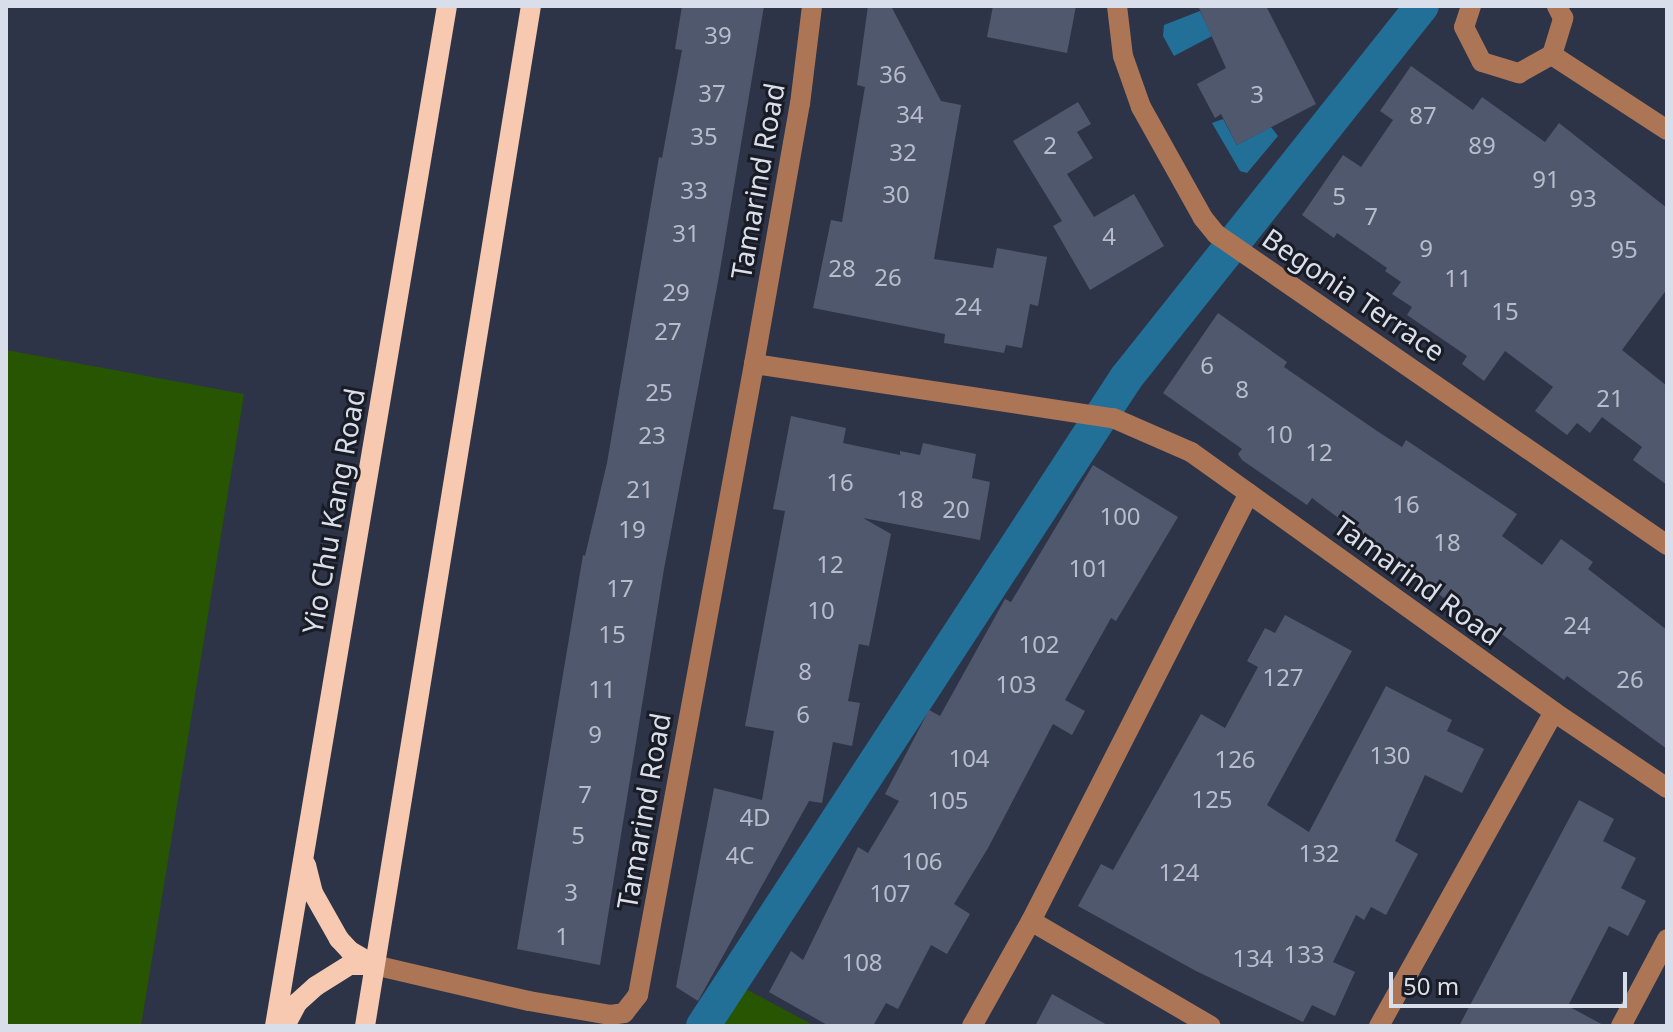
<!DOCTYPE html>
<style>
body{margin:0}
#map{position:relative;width:1673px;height:1032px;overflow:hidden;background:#2d3448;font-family:"Noto Sans",sans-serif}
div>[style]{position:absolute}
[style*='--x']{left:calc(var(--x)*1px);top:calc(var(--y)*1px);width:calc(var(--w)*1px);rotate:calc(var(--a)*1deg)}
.green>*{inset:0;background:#285502}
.water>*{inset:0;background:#227098}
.canal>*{height:34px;margin:-17px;padding:0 17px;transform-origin:17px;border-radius:17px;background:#227098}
.building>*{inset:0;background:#50586e}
.minor>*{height:20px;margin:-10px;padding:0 10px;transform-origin:10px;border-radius:10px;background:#ac7656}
.major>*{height:20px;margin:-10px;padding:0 10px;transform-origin:10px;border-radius:10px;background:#f6c9b0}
span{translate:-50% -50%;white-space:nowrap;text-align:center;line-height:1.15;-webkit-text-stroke:6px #191c25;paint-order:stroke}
.number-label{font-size:24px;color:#b6bccb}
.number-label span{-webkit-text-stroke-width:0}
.street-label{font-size:28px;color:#d8deea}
.frame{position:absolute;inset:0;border:8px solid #d8deea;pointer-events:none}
.scale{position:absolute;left:1389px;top:972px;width:238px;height:36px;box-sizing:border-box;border:4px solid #d8deea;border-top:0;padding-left:10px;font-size:24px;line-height:28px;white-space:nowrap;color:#d8deea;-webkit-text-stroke:6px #191c25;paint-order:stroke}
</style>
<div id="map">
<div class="green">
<i style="clip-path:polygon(6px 350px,244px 394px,141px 1026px,6px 1026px)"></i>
<i style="clip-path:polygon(744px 988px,815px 1026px,719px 1026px)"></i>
</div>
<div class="water">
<i style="clip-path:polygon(1200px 11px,1212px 36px,1174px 56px,1163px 36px,1164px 25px)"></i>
<i style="clip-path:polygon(1223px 119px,1237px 145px,1271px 127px,1278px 136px,1247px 173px,1240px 171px,1212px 123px)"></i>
</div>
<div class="canal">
<i style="--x:703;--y:1026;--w:774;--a:-56.86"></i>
<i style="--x:1126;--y:378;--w:475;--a:-51.5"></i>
</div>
<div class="building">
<i style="clip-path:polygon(682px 6px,764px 6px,719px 276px,664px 569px,600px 965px,517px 949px,583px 555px,585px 556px,607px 463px,659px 157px,662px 158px,682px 50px,675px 49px)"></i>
<i style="clip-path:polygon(868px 6px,891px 6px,941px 101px,961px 105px,934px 259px,993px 268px,997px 248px,1047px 257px,1038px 306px,1030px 304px,1022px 348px,1006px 345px,1004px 353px,944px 343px,945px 334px,813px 308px,831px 220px,842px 222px,865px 87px,857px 85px)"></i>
<i style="clip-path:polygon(993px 6px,1076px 6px,1067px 53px,987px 37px)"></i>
<i style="clip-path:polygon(1198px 6px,1266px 6px,1316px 104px,1237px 145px,1221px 114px,1215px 118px,1197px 84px,1226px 68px)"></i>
<i style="clip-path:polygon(1411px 66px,1473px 110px,1482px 97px,1545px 142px,1559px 123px,1667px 208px,1667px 289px,1622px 350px,1667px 386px,1667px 485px,1633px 460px,1642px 447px,1602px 417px,1590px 433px,1577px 423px,1567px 435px,1535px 411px,1553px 387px,1505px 351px,1484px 381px,1462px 364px,1467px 356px,1407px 315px,1412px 307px,1392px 294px,1401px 282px,1385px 271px,1387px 268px,1337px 233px,1334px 238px,1302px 215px,1343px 155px,1361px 167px,1393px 120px,1380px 111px)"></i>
<i style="clip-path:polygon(1078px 102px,1091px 124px,1077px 132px,1093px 158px,1067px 174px,1094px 217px,1134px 194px,1164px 246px,1090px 290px,1053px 226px,1062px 221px,1013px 141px)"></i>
<i style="clip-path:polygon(1218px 313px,1287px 362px,1284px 367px,1380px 433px,1402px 447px,1406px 440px,1517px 514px,1502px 536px,1542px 565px,1561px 539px,1593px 562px,1588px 569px,1667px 630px,1667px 749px,1567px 676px,1564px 680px,1476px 615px,1473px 620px,1312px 498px,1307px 505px,1242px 460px,1238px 454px,1242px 449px,1163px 393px)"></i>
<i style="clip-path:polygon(791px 416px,846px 428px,843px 443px,900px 455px,900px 451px,920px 455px,923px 443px,976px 454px,972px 478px,990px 482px,980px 540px,863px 518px,891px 534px,869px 646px,859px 644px,848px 701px,860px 703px,852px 746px,833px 742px,822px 803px,809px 801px,698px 1001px,676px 987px,714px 788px,762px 800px,774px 731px,745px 726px,785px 511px,773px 509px)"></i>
<i style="clip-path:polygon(1093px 465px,1178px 517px,1116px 621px,1111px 618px,1065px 700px,1085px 711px,1072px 735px,1053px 724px,988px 848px,954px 904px,970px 914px,947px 954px,931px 945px,898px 1009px,886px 1003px,873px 1026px,829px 1026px,769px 992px,791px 951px,803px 960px,858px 847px,868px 853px,899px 801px,885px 794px,929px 710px,940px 716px,1005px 599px,1011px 602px)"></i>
<i style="clip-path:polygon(1285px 615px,1352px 651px,1267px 805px,1309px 832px,1386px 686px,1452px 720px,1447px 731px,1484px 749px,1462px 793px,1425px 775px,1395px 841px,1418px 854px,1386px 915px,1371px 907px,1364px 920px,1356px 915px,1333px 962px,1355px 972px,1335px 1016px,1312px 1005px,1303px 1022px,1196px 971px,1078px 906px,1101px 864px,1113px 870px,1201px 714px,1225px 728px,1258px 667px,1247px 661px,1265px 628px,1275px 633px)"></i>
<i style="clip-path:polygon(1579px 800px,1614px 819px,1603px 841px,1636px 858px,1621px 888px,1646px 901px,1628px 936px,1609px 926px,1568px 1006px,1605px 1026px,1459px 1026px)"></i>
<i style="clip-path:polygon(1052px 994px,1109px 1026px,1035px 1026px)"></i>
</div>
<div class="minor">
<i style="--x:1117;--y:6;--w:50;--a:83.2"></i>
<i style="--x:1123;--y:56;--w:54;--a:70.6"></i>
<i style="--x:1141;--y:107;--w:127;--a:60.8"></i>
<i style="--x:1203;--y:218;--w:21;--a:51"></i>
<i style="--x:1216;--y:234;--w:548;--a:34.59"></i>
<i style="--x:1471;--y:6;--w:22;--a:108"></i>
<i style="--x:1464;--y:27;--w:39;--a:63"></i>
<i style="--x:1482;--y:62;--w:39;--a:17"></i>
<i style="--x:1519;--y:73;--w:38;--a:-29"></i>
<i style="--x:1552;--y:55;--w:39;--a:-73"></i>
<i style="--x:1563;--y:18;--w:13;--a:-117"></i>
<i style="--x:1552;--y:55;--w:137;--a:33.1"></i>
<i style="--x:754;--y:364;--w:363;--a:8.6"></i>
<i style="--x:1113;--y:418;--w:85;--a:23.6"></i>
<i style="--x:1191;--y:452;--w:447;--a:35.6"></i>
<i style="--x:1554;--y:712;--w:136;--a:33.9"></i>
<i style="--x:1031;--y:921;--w:208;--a:30.3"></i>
<i style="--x:374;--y:965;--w:159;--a:13.1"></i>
<i style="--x:529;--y:1001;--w:82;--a:9.8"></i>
<i style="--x:610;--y:1015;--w:14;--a:-8"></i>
<i style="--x:624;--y:1013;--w:23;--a:-52"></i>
<i style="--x:638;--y:995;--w:642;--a:-79.58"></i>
<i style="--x:754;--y:364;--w:264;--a:-80"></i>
<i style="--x:800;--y:104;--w:99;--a:-83"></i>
<i style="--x:972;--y:1026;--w:120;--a:-60.7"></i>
<i style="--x:1031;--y:921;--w:480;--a:-63"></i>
<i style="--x:1379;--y:1026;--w:359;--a:-60.9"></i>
<i style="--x:1621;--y:1026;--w:98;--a:-62.1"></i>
</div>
<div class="major">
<i style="--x:306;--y:865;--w:29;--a:76"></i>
<i style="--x:313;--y:893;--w:53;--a:60.5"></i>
<i style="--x:339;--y:939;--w:16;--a:47"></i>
<i style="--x:350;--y:951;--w:28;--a:30"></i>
<i style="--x:275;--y:1026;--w:1034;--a:-80.43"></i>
<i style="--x:285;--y:1026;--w:26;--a:-62"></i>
<i style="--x:297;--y:1003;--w:25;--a:-42"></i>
<i style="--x:316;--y:986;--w:40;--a:-32"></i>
<i style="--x:350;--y:965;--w:24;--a:0"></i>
<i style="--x:365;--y:1026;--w:1033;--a:-80.76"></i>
</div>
<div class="number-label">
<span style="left:718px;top:35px">39</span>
<span style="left:893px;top:74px">36</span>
<span style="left:712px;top:93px">37</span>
<span style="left:1257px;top:94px">3</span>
<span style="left:910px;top:114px">34</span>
<span style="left:1423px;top:115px">87</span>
<span style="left:704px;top:136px">35</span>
<span style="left:1050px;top:145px">2</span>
<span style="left:1482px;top:145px">89</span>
<span style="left:903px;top:152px">32</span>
<span style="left:1546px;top:179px">91</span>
<span style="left:694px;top:190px">33</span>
<span style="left:896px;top:194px">30</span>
<span style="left:1339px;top:196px">5</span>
<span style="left:1583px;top:198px">93</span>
<span style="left:1371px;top:216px">7</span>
<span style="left:686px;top:233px">31</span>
<span style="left:1109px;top:236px">4</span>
<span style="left:1426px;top:248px">9</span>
<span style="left:1624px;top:249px">95</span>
<span style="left:842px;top:268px">28</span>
<span style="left:888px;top:277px">26</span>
<span style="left:1458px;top:278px">11</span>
<span style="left:676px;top:292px">29</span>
<span style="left:968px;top:306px">24</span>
<span style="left:1505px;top:311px">15</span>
<span style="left:668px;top:331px">27</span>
<span style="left:1207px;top:365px">6</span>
<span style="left:1242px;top:389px">8</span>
<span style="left:659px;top:392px">25</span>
<span style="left:1610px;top:398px">21</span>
<span style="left:1279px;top:434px">10</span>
<span style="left:652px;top:435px">23</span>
<span style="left:1319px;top:452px">12</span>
<span style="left:840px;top:482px">16</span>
<span style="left:640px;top:489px">21</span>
<span style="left:910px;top:499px">18</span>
<span style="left:1406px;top:504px">16</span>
<span style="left:956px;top:509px">20</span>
<span style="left:1120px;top:516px">100</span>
<span style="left:632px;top:529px">19</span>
<span style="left:1447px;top:542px">18</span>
<span style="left:830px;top:564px">12</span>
<span style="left:1089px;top:568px">101</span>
<span style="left:620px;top:588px">17</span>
<span style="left:821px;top:610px">10</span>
<span style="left:1577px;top:625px">24</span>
<span style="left:612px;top:634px">15</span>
<span style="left:1039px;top:644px">102</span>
<span style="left:805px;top:671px">8</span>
<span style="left:1283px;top:677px">127</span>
<span style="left:1630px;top:679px">26</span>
<span style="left:1016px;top:684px">103</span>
<span style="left:602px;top:689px">11</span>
<span style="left:803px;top:714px">6</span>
<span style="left:595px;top:734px">9</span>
<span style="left:1390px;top:755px">130</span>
<span style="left:969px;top:758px">104</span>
<span style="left:1235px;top:759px">126</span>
<span style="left:585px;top:794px">7</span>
<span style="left:1212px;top:799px">125</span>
<span style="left:948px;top:800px">105</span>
<span style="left:755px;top:817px">4D</span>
<span style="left:578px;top:835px">5</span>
<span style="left:1319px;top:853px">132</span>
<span style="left:740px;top:855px">4C</span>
<span style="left:922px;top:861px">106</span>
<span style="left:1179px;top:872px">124</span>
<span style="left:571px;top:892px">3</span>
<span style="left:890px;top:893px">107</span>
<span style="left:562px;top:936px">1</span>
<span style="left:1304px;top:954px">133</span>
<span style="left:1253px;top:958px">134</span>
<span style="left:862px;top:962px">108</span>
</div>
<div class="street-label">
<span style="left:757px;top:181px;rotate:-80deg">Tamarind Road</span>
<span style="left:1354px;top:294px;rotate:34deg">Begonia Terrace</span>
<span style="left:333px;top:511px;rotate:-80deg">Yio Chu Kang Road</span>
<span style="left:1418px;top:580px;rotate:36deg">Tamarind Road</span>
<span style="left:643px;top:811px;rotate:-80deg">Tamarind Road</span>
</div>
<div class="frame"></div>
<div class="scale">50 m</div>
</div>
